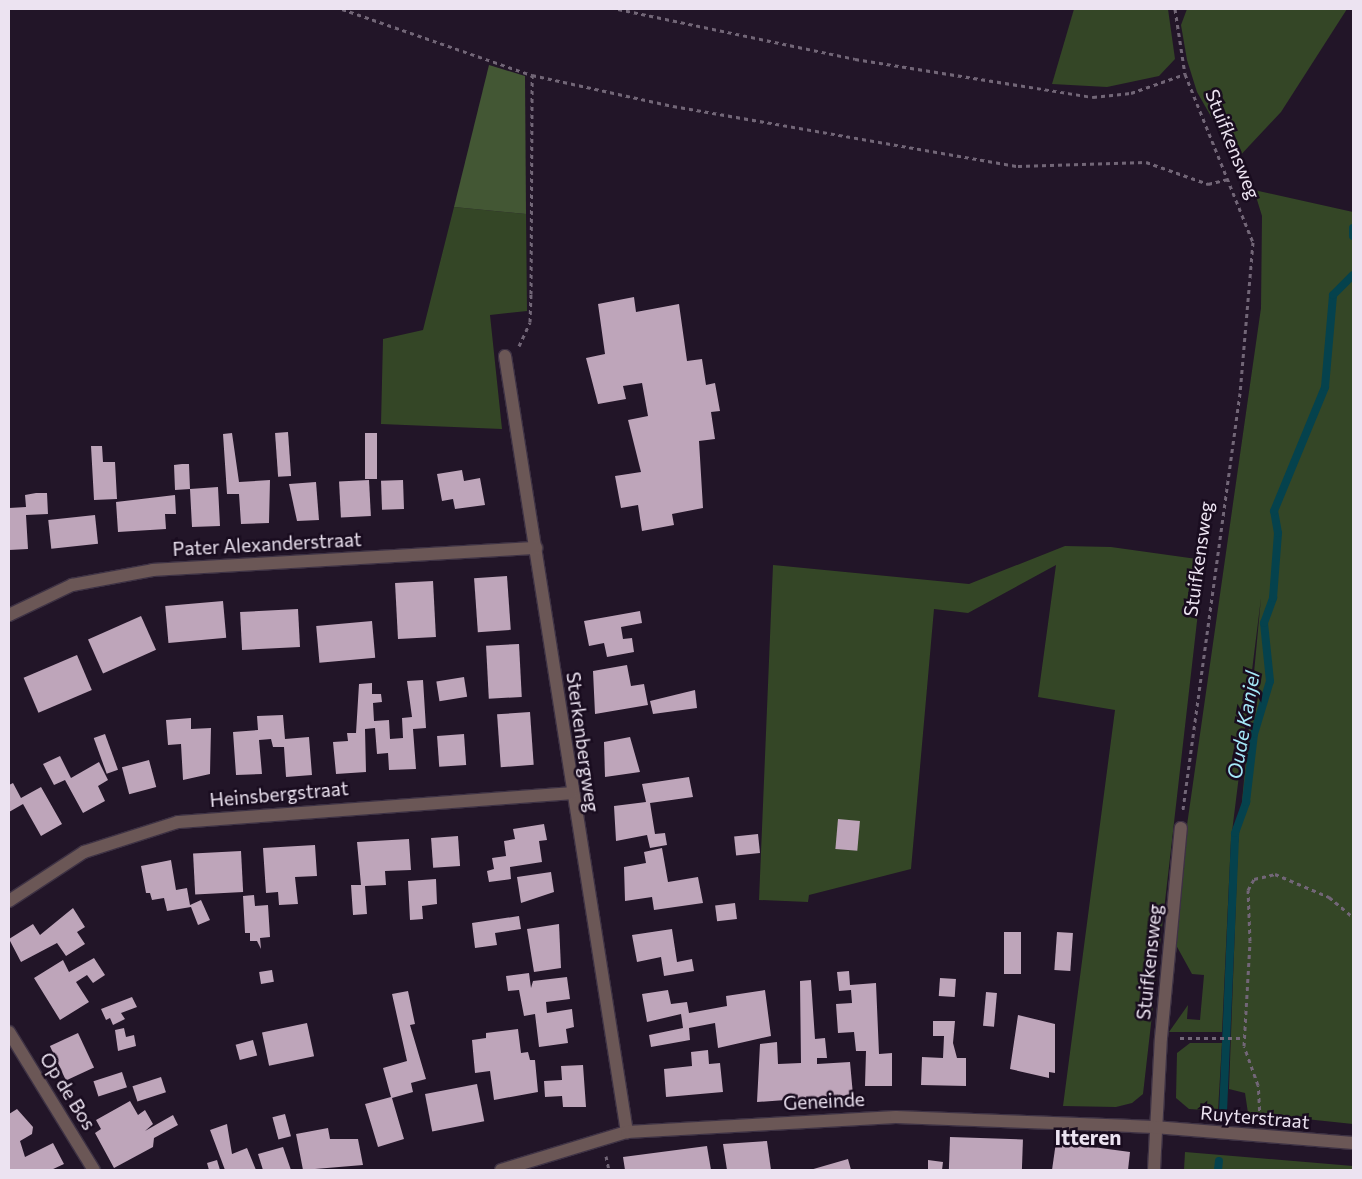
<!DOCTYPE html>
<style>
body{margin:0}
#map{position:relative;width:1362px;height:1179px;overflow:hidden;background:#221528;font-family:Commissioner,sans-serif}
div>[style]{position:absolute}
[style*='--x']{left:calc(var(--x)*1px);top:calc(var(--y)*1px);width:calc(var(--w)*1px);rotate:calc(var(--a)*1deg)}
.green>*{inset:0;background:#344626}
.forest>*{inset:0;background:#435734}
.stream>*{height:8px;margin:-4px;padding:0 4px;transform-origin:4px;border-radius:4px;background:#05424d}
.building>*{inset:0;background:#bea5ba;transform-origin:0 0}
.path>*{height:3px;margin-top:-1.5px;transform-origin:0;background:repeating-linear-gradient(90deg,#726677 0 4px,transparent 0 8px)}
.roads{filter:drop-shadow(1px 0 #3e3244) drop-shadow(-1px 0 #3e3244) drop-shadow(0 1px #3e3244) drop-shadow(0 -1px #3e3244)}
.minor>*{height:12px;margin:-6px;padding:0 6px;transform-origin:6px;border-radius:6px;background:#6b5756}
.tertiary>*{height:12px;margin:-6px;padding:0 6px;transform-origin:6px;border-radius:6px;background:#6b5756}
span{translate:-50% -50%;white-space:nowrap;text-align:center;line-height:1.15;-webkit-text-stroke:5px #190c1f;paint-order:stroke}
.street-label{font-size:19px;color:#ece3f1}
.water-label{font-size:20px;color:#a5e9f8;font-style:italic}
.quarter-label{font-size:21px;color:#ece3f1;font-weight:700}
.frame{position:absolute;inset:0;border:10px solid #ece3f1;pointer-events:none}
</style>
<div id="map">
<div class="green">
<i style="clip-path:polygon(1074px 9px,1168px 9px,1175px 59px,1159px 76px,1107px 87px,1052px 84px)"></i>
<i style="clip-path:polygon(1187px 9px,1347px 9px,1281px 112px,1236px 160px,1197px 92px,1187px 60px,1181px 25px)"></i>
<i style="clip-path:polygon(1254px 190px,1353px 212px,1353px 1124px,1248px 1113px,1245px 1093px,1229px 1089px,1238px 844px,1261px 598px,1231px 840px,1222px 1032px,1169px 1032px,1188px 1005px,1187px 1019px,1200px 1020px,1204px 975px,1192px 974px,1176px 945px,1183px 853px,1261px 308px,1262px 216px)"></i>
<i style="clip-path:polygon(454px 207px,526px 214px,527px 311px,490px 315px,502px 429px,381px 424px,383px 339px,423px 330px)"></i>
<i style="clip-path:polygon(1065px 546px,1111px 547px,1204px 560px,1143px 1094px,1132px 1103px,1116px 1107px,1063px 1106px,1115px 710px,1038px 697px,1056px 565px,968px 613px,934px 609px,911px 869px,809px 895px,808px 902px,759px 900px,773px 565px,969px 584px)"></i>
<i style="clip-path:polygon(1190px 1043px,1222px 1043px,1218px 1111px,1189px 1109px,1176px 1098px,1177px 1053px)"></i>
<i style="clip-path:polygon(1185px 1152px,1353px 1166px,1353px 1170px,1184px 1170px)"></i>
</div>
<div class="forest">
<i style="clip-path:polygon(489px 65px,525px 76px,526px 214px,454px 207px)"></i>
</div>
<div class="stream">
<i style="--x:1353;--y:228;--w:8;--a:90"></i>
<i style="--x:1223;--y:1112;--w:279;--a:-87.5"></i>
<i style="--x:1235;--y:833;--w:33;--a:-70"></i>
<i style="--x:1246;--y:802;--w:68;--a:-83.3"></i>
<i style="--x:1254;--y:734;--w:55;--a:-73.2"></i>
<i style="--x:1270;--y:681;--w:58;--a:-95.9"></i>
<i style="--x:1264;--y:623;--w:27;--a:-70"></i>
<i style="--x:1273;--y:598;--w:65;--a:-85.6"></i>
<i style="--x:1278;--y:533;--w:22;--a:-100"></i>
<i style="--x:1274;--y:511;--w:134;--a:-67.6"></i>
<i style="--x:1325;--y:387;--w:92;--a:-85"></i>
<i style="--x:1333;--y:295;--w:28;--a:-45"></i>
<i style="--x:1218;--y:1170;--w:9;--a:-84"></i>
</div>
<div class="building">
<i style="clip-path:polygon(634px 297px,636px 312px,679px 304px,687px 361px,702px 359px,706px 385px,715px 383px,720px 411px,711px 412px,715px 439px,699px 441px,703px 508px,672px 514px,674px 525px,642px 531px,638px 505px,621px 508px,615px 476px,641px 472px,628px 420px,648px 416px,642px 383px,623px 386px,626px 399px,598px 404px,586px 358px,605px 354px,598px 304px)"></i>
<i style="left:288px;top:432px;width:44px;height:13px;rotate:86deg"></i>
<i style="clip-path:polygon(232px 433px,239px 482px,270px 480px,269px 523px,241px 524px,239px 494px,227px 494px,223px 434px)"></i>
<i style="left:365px;top:433px;width:12px;height:46px"></i>
<i style="clip-path:polygon(91px 446px,102px 446px,103px 462px,115px 462px,117px 499px,94px 500px)"></i>
<i style="clip-path:polygon(182px 464px,189px 464px,190px 489px,218px 487px,220px 526px,192px 527px,190px 489px,175px 490px,174px 465px)"></i>
<i style="clip-path:polygon(462px 470px,464px 481px,480px 478px,485px 505px,455px 509px,453px 499px,442px 501px,437px 474px)"></i>
<i style="left:369px;top:480px;width:36px;height:30px;rotate:87deg"></i>
<i style="left:403px;top:480px;width:29px;height:22px;rotate:88deg"></i>
<i style="clip-path:polygon(316px 482px,319px 520px,297px 521px,289px 484px)"></i>
<i style="clip-path:polygon(36px 493px,47px 493px,48px 514px,26px 515px,28px 549px,9px 550px,9px 508px,26px 507px,25px 495px)"></i>
<i style="clip-path:polygon(175px 495px,176px 514px,165px 514px,166px 529px,118px 532px,116px 502px)"></i>
<i style="left:95px;top:515px;width:29px;height:47px;rotate:84deg"></i>
<i style="left:507px;top:576px;width:54px;height:33px;rotate:86deg"></i>
<i style="left:433px;top:581px;width:56px;height:38px;rotate:87deg"></i>
<i style="left:223px;top:601px;width:37px;height:58px;rotate:85deg"></i>
<i style="left:298px;top:609px;width:38px;height:58px;rotate:87deg"></i>
<i style="clip-path:polygon(640px 611px,642px 623px,621px 627px,623px 639px,632px 638px,634px 652px,607px 657px,604px 643px,589px 646px,584px 621px)"></i>
<i style="left:141px;top:616px;width:37px;height:58px;rotate:66deg"></i>
<i style="left:372px;top:621px;width:37px;height:56px;rotate:85deg"></i>
<i style="left:519px;top:644px;width:53px;height:33px;rotate:87deg"></i>
<i style="left:77px;top:655px;width:38px;height:58px;rotate:67deg"></i>
<i style="clip-path:polygon(627px 665px,631px 686px,644px 684px,648px 705px,595px 714px,593px 671px)"></i>
<i style="left:464px;top:677px;width:20px;height:28px;rotate:81deg"></i>
<i style="clip-path:polygon(423px 680px,426px 728px,413px 729px,416px 769px,389px 770px,388px 753px,377px 754px,375px 728px,365px 729px,366px 772px,336px 774px,333px 742px,348px 741px,347px 733px,356px 733px,359px 684px,372px 683px,372px 694px,381px 694px,382px 702px,373px 703px,374px 721px,389px 720px,390px 739px,403px 738px,402px 718px,412px 717px,407px 681px)"></i>
<i style="clip-path:polygon(695px 690px,697px 708px,653px 714px,650px 701px)"></i>
<i style="left:530px;top:712px;width:53px;height:33px;rotate:86deg"></i>
<i style="clip-path:polygon(283px 715px,285px 739px,309px 737px,312px 775px,286px 777px,284px 747px,273px 747px,271px 739px,259px 740px,262px 774px,236px 775px,233px 732px,258px 730px,257px 716px)"></i>
<i style="clip-path:polygon(191px 718px,191px 729px,211px 728px,210px 774px,183px 780px,181px 744px,168px 745px,166px 720px)"></i>
<i style="left:105px;top:734px;width:38px;height:12px;rotate:70deg"></i>
<i style="left:464px;top:734px;width:31px;height:27px;rotate:86deg"></i>
<i style="clip-path:polygon(630px 737px,640px 772px,605px 777px,604px 742px)"></i>
<i style="clip-path:polygon(60px 756px,71px 778px,99px 762px,108px 780px,98px 786px,105px 801px,83px 813px,65px 780px,54px 785px,43px 764px)"></i>
<i style="left:149px;top:760px;width:28px;height:28px;rotate:75deg"></i>
<i style="clip-path:polygon(689px 777px,693px 797px,650px 803px,655px 834px,665px 833px,667px 845px,650px 848px,647px 835px,616px 841px,614px 806px,646px 802px,642px 784px)"></i>
<i style="clip-path:polygon(13px 783px,21px 798px,41px 787px,62px 824px,41px 836px,23px 804px,9px 812px,9px 785px)"></i>
<i style="left:838px;top:819px;width:22px;height:30px;rotate:5deg"></i>
<i style="clip-path:polygon(544px 824px,547px 840px,539px 841px,542px 862px,510px 867px,511px 879px,489px 882px,487px 871px,494px 869px,492px 858px,506px 856px,504px 841px,515px 839px,513px 829px)"></i>
<i style="left:758px;top:834px;width:19px;height:24px;rotate:84deg"></i>
<i style="left:458px;top:836px;width:30px;height:27px;rotate:86deg"></i>
<i style="clip-path:polygon(409px 839px,411px 870px,385px 871px,386px 885px,365px 886px,367px 914px,353px 915px,351px 885px,361px 885px,357px 842px)"></i>
<i style="clip-path:polygon(315px 845px,317px 876px,295px 877px,298px 904px,279px 905px,278px 892px,266px 893px,263px 848px)"></i>
<i style="clip-path:polygon(662px 848px,668px 882px,698px 877px,703px 903px,654px 910px,652px 897px,625px 901px,624px 867px,646px 863px,644px 852px)"></i>
<i style="left:241px;top:851px;width:41px;height:48px;rotate:87deg"></i>
<i style="clip-path:polygon(171px 860px,176px 890px,187px 888px,190px 905px,201px 900px,210px 920px,198px 925px,191px 907px,167px 911px,164px 898px,152px 900px,150px 893px,146px 893px,141px 866px)"></i>
<i style="clip-path:polygon(551px 872px,554px 892px,521px 903px,517px 877px)"></i>
<i style="clip-path:polygon(436px 879px,437px 904px,422px 906px,423px 919px,410px 920px,408px 881px)"></i>
<i style="clip-path:polygon(254px 895px,255px 906px,268px 905px,270px 937px,260px 938px,261px 949px,257px 941px,250px 941px,250px 933px,245px 933px,243px 896px)"></i>
<i style="left:735px;top:903px;width:16px;height:20px;rotate:83deg"></i>
<i style="clip-path:polygon(73px 908px,85px 927px,77px 932px,85px 944px,66px 956px,57px 943px,21px 962px,9px 939px,33px 924px,40px 935px)"></i>
<i style="clip-path:polygon(519px 916px,521px 929px,495px 933px,497px 945px,475px 948px,472px 923px)"></i>
<i style="clip-path:polygon(559px 924px,561px 968px,534px 972px,527px 929px)"></i>
<i style="clip-path:polygon(672px 929px,677px 962px,692px 959px,694px 971px,664px 976px,661px 957px,637px 962px,632px 935px)"></i>
<i style="left:1004px;top:932px;width:17px;height:42px"></i>
<i style="left:1057px;top:932px;width:16px;height:38px;rotate:4deg"></i>
<i style="clip-path:polygon(94px 958px,105px 975px,93px 983px,87px 975px,76px 982px,89px 1002px,60px 1020px,34px 978px,63px 960px,69px 972px)"></i>
<i style="left:272px;top:970px;width:12px;height:13px;rotate:81deg"></i>
<i style="clip-path:polygon(849px 971px,850px 985px,876px 983px,879px 1054px,892px 1053px,892px 1086px,865px 1086px,866px 1051px,856px 1051px,854px 1032px,838px 1033px,836px 1004px,852px 1003px,851px 990px,839px 991px,837px 972px)"></i>
<i style="clip-path:polygon(529px 973px,531px 988px,533px 981px,567px 977px,570px 999px,546px 1002px,547px 1013px,572px 1009px,574px 1027px,566px 1029px,568px 1043px,539px 1047px,535px 1014px,524px 1016px,519px 990px,508px 991px,506px 976px)"></i>
<i style="left:940px;top:978px;width:16px;height:18px;rotate:4deg"></i>
<i style="clip-path:polygon(811px 980px,815px 1039px,825px 1038px,827px 1058px,817px 1058px,817px 1064px,850px 1062px,853px 1095px,757px 1102px,760px 1044px,777px 1042px,778px 1064px,801px 1063px,800px 981px)"></i>
<i style="clip-path:polygon(668px 990px,671px 1004px,687px 1002px,689px 1013px,727px 1006px,726px 996px,765px 990px,771px 1036px,718px 1048px,715px 1023px,689px 1028px,690px 1040px,651px 1047px,649px 1035px,683px 1028px,681px 1014px,647px 1022px,642px 994px)"></i>
<i style="clip-path:polygon(408px 991px,415px 1024px,410px 1025px,426px 1079px,411px 1083px,413px 1092px,392px 1098px,404px 1139px,378px 1147px,365px 1104px,391px 1097px,383px 1068px,407px 1061px,392px 994px)"></i>
<i style="left:986px;top:992px;width:11px;height:34px;rotate:5deg"></i>
<i style="clip-path:polygon(132px 997px,137px 1007px,121px 1013px,125px 1019px,113px 1025px,110px 1018px,106px 1020px,101px 1009px)"></i>
<i style="clip-path:polygon(1018px 1015px,1055px 1024px,1055px 1073px,1049px 1072px,1049px 1078px,1010px 1069px)"></i>
<i style="clip-path:polygon(933px 1021px,955px 1021px,953px 1043px,957px 1058px,966px 1058px,966px 1086px,921px 1085px,922px 1057px,943px 1058px,944px 1036px,933px 1036px)"></i>
<i style="left:307px;top:1023px;width:34px;height:46px;rotate:78deg"></i>
<i style="clip-path:polygon(124px 1028px,126px 1037px,134px 1035px,136px 1046px,118px 1051px,115px 1030px)"></i>
<i style="clip-path:polygon(518px 1029px,521px 1053px,528px 1052px,530px 1060px,535px 1060px,538px 1092px,494px 1100px,490px 1071px,475px 1073px,472px 1040px,486px 1038px,486px 1033px)"></i>
<i style="left:78px;top:1033px;width:38px;height:31px;rotate:65deg"></i>
<i style="left:253px;top:1040px;width:16px;height:18px;rotate:75deg"></i>
<i style="clip-path:polygon(708px 1050px,709px 1064px,720px 1063px,723px 1092px,666px 1097px,664px 1069px,692px 1066px,691px 1052px)"></i>
<i style="clip-path:polygon(583px 1065px,586px 1107px,563px 1107px,562px 1096px,545px 1097px,544px 1081px,562px 1080px,561px 1066px)"></i>
<i style="left:122px;top:1072px;width:16px;height:30px;rotate:72deg"></i>
<i style="left:161px;top:1077px;width:16px;height:30px;rotate:72deg"></i>
<i style="left:477px;top:1084px;width:38px;height:53px;rotate:79deg"></i>
<i style="clip-path:polygon(130px 1101px,138px 1115px,145px 1110px,153px 1124px,145px 1131px,173px 1115px,178px 1125px,154px 1138px,153px 1147px,114px 1168px,95px 1133px,101px 1129px,96px 1120px)"></i>
<i style="clip-path:polygon(17px 1109px,33px 1127px,32px 1134px,20px 1141px,25px 1157px,53px 1143px,64px 1164px,51px 1170px,9px 1170px,9px 1114px)"></i>
<i style="left:285px;top:1114px;width:23px;height:13px;rotate:75deg"></i>
<i style="clip-path:polygon(227px 1124px,232px 1154px,247px 1148px,256px 1170px,225px 1170px,210px 1130px)"></i>
<i style="clip-path:polygon(328px 1128px,330px 1139px,358px 1139px,363px 1165px,303px 1170px,296px 1134px)"></i>
<i style="left:950px;top:1137px;width:73px;height:32px;rotate:2deg"></i>
<i style="clip-path:polygon(767px 1141px,771px 1170px,727px 1170px,723px 1144px)"></i>
<i style="clip-path:polygon(1056px 1142px,1130px 1152px,1128px 1170px,1052px 1170px)"></i>
<i style="clip-path:polygon(707px 1146px,711px 1170px,625px 1170px,623px 1157px)"></i>
<i style="clip-path:polygon(283px 1147px,291px 1170px,263px 1170px,258px 1154px)"></i>
<i style="clip-path:polygon(848px 1159px,851px 1170px,810px 1170px)"></i>
<i style="clip-path:polygon(217px 1160px,220px 1170px,209px 1170px,207px 1163px)"></i>
<i style="clip-path:polygon(928px 1160px,943px 1162px,942px 1170px,928px 1170px)"></i>
</div>
<div class="path">
<i style="--x:342;--y:9;--w:201;--a:19.2"></i>
<i style="--x:532;--y:75;--w:144;--a:12.4"></i>
<i style="--x:673;--y:106;--w:350;--a:9.9"></i>
<i style="--x:1018;--y:166;--w:128;--a:-1.8"></i>
<i style="--x:1146;--y:162;--w:66;--a:19.5"></i>
<i style="--x:1208;--y:184;--w:21;--a:-14"></i>
<i style="--x:618;--y:9;--w:242;--a:11.9"></i>
<i style="--x:855;--y:59;--w:241;--a:9.1"></i>
<i style="--x:1093;--y:97;--w:38;--a:-6"></i>
<i style="--x:1131;--y:93;--w:57;--a:-19.4"></i>
<i style="--x:1175;--y:9;--w:66;--a:81.3"></i>
<i style="--x:1185;--y:74;--w:181;--a:68"></i>
<i style="--x:1253;--y:242;--w:152;--a:94.9"></i>
<i style="--x:1240;--y:393;--w:421;--a:97.8"></i>
<i style="--x:519;--y:346;--w:26;--a:-65"></i>
<i style="--x:530;--y:322;--w:28;--a:-88"></i>
<i style="--x:531;--y:294;--w:219;--a:-89.7"></i>
<i style="--x:1180;--y:1038;--w:64;--a:0"></i>
<i style="--x:1260;--y:1118;--w:33;--a:-93"></i>
<i style="--x:1258;--y:1085;--w:41;--a:-109.7"></i>
<i style="--x:1244;--y:1046;--w:105;--a:-86.7"></i>
<i style="--x:1250;--y:941;--w:51;--a:-92.2"></i>
<i style="--x:1248;--y:890;--w:13;--a:-61"></i>
<i style="--x:1254;--y:879;--w:22;--a:-13"></i>
<i style="--x:1275;--y:874;--w:59;--a:23.1"></i>
<i style="--x:1329;--y:897;--w:31;--a:40"></i>
<i style="--x:606;--y:1156;--w:14;--a:78"></i>
</div>
<div class="roads">
<div class="minor">
<i style="--x:505;--y:356;--w:786;--a:81.07"></i>
<i style="--x:9;--y:615;--w:70;--a:-25.5"></i>
<i style="--x:72;--y:585;--w:82;--a:-10.5"></i>
<i style="--x:153;--y:570;--w:384;--a:-3.3"></i>
<i style="--x:9;--y:901;--w:90;--a:-33.2"></i>
<i style="--x:84;--y:852;--w:99;--a:-17.7"></i>
<i style="--x:178;--y:822;--w:394;--a:-4.2"></i>
<i style="--x:1154;--y:1170;--w:132;--a:-87"></i>
<i style="--x:1161;--y:1038;--w:211;--a:-84.6"></i>
</div>
<div class="tertiary">
<i style="--x:9;--y:1032;--w:162;--a:58.4"></i>
<i style="--x:501;--y:1170;--w:132;--a:-16.8"></i>
<i style="--x:627;--y:1132;--w:269;--a:-3.2"></i>
<i style="--x:896;--y:1117;--w:258;--a:2.2"></i>
<i style="--x:1154;--y:1127;--w:200;--a:4.6"></i>
</div>
</div>
<div class="street-label">
<span style="left:1233px;top:144px;rotate:68deg">Stuifkensweg</span>
<span style="left:267px;top:544px;rotate:-3deg">Pater Alexanderstraat</span>
<span style="left:1198px;top:559px;rotate:-82deg">Stuifkensweg</span>
<span style="left:583px;top:742px;rotate:82deg">Sterkenbergweg</span>
<span style="left:279px;top:794px;rotate:-5deg">Heinsbergstraat</span>
<span style="left:1149px;top:962px;rotate:-84deg">Stuifkensweg</span>
<span style="left:68px;top:1091px;rotate:58deg">Op de Bos</span>
<span style="left:824px;top:1101px;rotate:-3deg">Geneinde</span>
<span style="left:1255px;top:1117px;rotate:5deg">Ruyterstraat</span>
</div>
<div class="water-label">
<span style="left:1243px;top:725px;rotate:-80deg">Oude Kanjel</span>
</div>
<div class="quarter-label">
<span style="left:1088px;top:1137px">Itteren</span>
</div>
<div class="frame"></div>
</div>
